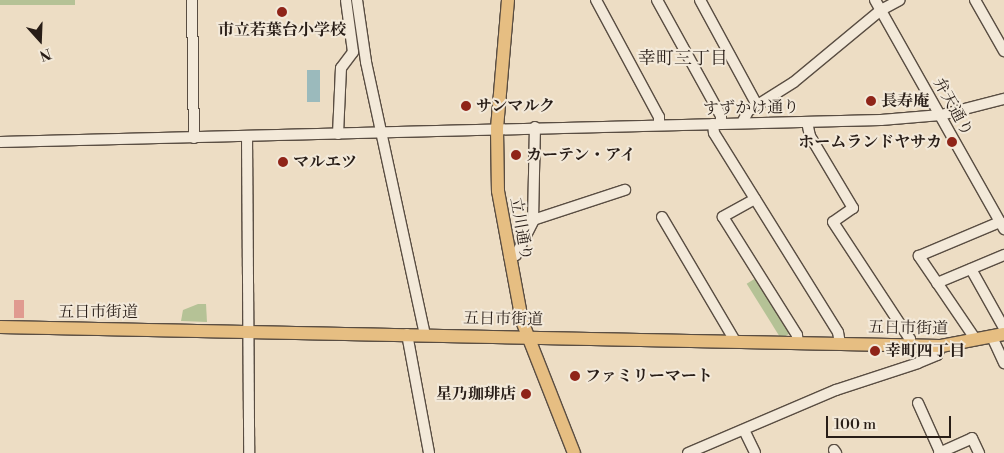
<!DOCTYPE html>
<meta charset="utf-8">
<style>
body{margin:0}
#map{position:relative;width:1004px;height:453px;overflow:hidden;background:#edddc4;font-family:"Libre Bodoni","Noto Serif JP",serif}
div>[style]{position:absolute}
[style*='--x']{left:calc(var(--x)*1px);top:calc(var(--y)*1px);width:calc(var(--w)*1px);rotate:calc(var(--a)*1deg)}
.green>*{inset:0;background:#b5c296;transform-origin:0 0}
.water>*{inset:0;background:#9bbabc;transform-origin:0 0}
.building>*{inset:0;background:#e09a90;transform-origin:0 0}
.roads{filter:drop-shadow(1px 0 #594d42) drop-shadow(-1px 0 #594d42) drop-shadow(0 1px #594d42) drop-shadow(0 -1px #594d42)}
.minor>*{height:10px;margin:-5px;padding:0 5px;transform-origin:5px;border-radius:5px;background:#f3e9d9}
.major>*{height:12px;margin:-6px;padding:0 6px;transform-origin:6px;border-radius:6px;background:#e6be82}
.dots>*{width:14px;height:14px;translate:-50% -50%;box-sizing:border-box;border:2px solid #f3e9d9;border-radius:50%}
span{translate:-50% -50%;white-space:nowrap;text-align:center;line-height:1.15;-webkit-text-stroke:4px #f3e9d9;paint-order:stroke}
.poi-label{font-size:16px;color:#281d17;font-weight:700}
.left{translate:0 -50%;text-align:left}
.right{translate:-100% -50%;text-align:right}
.street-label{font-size:16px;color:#281d17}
.neighbourhood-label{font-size:18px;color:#281d17}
.north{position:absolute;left:15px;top:15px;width:50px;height:50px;-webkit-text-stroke:4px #f3e9d9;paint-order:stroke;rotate:160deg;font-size:14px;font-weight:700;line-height:20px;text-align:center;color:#281d17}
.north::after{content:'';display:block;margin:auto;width:18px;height:22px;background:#281d17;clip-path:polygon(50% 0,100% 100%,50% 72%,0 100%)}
.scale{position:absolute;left:826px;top:416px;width:125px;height:22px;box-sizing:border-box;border:2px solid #281d17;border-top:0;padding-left:6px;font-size:15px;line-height:18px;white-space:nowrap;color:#281d17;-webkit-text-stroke:4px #f3e9d9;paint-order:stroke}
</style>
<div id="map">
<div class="green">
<i style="left:0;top:0;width:75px;height:5px"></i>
<i style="left:756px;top:278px;width:65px;height:11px;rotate:58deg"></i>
<i style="clip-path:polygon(198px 304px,206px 304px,207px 322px,181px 321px,183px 310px)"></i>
</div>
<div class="water">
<i style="left:307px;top:70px;width:13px;height:32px"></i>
</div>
<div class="building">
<i style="left:14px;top:300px;width:10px;height:18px"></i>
</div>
<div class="roads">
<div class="minor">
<i style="--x:192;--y:0;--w:138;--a:89.2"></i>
<i style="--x:357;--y:0;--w:63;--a:81.7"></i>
<i style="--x:366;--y:62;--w:278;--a:77.8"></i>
<i style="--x:596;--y:0;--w:133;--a:61.7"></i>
<i style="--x:659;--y:117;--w:8;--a:90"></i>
<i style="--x:657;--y:0;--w:132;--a:61.1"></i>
<i style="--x:721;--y:116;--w:8;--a:90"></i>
<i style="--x:700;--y:0;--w:119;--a:61.5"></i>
<i style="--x:875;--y:0;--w:263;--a:60.6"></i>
<i style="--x:975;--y:0;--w:59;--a:60.4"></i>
<i style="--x:807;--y:122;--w:14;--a:78"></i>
<i style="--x:810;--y:136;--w:84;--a:59.2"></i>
<i style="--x:853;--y:208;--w:24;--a:145"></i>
<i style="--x:833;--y:222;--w:140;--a:56.7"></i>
<i style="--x:910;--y:339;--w:6;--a:99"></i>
<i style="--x:742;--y:123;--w:13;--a:-63"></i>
<i style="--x:748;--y:111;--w:54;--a:-32.2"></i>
<i style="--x:794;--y:82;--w:113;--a:-39.6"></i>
<i style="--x:881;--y:10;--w:21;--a:-28"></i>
<i style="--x:713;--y:124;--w:9;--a:84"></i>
<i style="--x:714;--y:133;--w:234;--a:58.1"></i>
<i style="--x:838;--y:332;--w:11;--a:80"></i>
<i style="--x:338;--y:134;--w:66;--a:-87.4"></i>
<i style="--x:341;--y:68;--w:20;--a:-53"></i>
<i style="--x:353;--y:52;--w:52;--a:-97.7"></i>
<i style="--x:247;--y:136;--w:317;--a:89.6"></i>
<i style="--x:0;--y:142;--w:881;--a:-1.43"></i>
<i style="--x:881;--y:120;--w:60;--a:-4.8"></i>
<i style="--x:941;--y:115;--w:65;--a:-14.3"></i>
<i style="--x:755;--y:199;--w:37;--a:151"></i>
<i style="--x:723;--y:217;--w:139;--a:57.9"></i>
<i style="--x:797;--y:335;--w:8;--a:83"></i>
<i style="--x:662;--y:217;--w:144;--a:59.5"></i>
<i style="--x:533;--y:220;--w:97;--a:-18.1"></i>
<i style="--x:509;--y:256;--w:7;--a:-8"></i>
<i style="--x:516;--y:255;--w:38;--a:-63"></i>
<i style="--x:533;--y:221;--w:94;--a:-88.8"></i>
<i style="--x:971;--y:269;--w:68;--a:60.8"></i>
<i style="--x:937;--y:283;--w:73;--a:-22.7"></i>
<i style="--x:407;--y:334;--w:121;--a:79.5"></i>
<i style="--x:992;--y:337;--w:29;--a:65"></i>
<i style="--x:976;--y:340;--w:102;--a:-124.2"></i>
<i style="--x:919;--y:256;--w:88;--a:-22.8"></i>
<i style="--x:918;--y:403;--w:54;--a:65.8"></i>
<i style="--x:744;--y:430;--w:25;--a:64"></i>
<i style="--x:834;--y:450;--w:4;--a:56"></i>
<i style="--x:688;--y:453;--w:161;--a:-23.1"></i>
<i style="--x:836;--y:390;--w:86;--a:-18.2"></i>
<i style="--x:918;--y:363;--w:21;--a:-23"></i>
<i style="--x:937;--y:355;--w:10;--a:-66"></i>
<i style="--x:939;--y:453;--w:36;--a:-24"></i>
<i style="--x:972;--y:438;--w:17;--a:65"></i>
</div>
<div class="major">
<i style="--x:508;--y:0;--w:129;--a:94.9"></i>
<i style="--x:497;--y:129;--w:62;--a:89.1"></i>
<i style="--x:498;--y:191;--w:132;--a:79.5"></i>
<i style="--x:522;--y:321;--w:142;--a:68.5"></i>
<i style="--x:0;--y:327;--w:941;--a:1.16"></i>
<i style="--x:941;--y:346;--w:64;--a:-10.8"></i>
</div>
</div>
<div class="dots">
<i style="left:282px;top:12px;background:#8f2418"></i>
<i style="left:871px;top:101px;background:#8f2418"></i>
<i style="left:466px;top:106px;background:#8f2418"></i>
<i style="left:952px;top:142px;background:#8f2418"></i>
<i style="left:516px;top:155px;background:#8f2418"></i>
<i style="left:283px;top:162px;background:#8f2418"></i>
<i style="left:875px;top:351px;background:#8f2418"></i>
<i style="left:575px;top:376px;background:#8f2418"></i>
<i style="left:526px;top:394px;background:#8f2418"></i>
</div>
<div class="poi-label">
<span style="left:282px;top:30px">市立若葉台小学校</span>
<span class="left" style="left:881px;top:101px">長寿庵</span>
<span class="left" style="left:476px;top:106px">サンマルク</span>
<span class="right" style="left:942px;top:142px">ホームランドヤサカ</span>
<span class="left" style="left:526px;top:155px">カーテン・アイ</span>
<span class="left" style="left:293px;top:162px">マルエツ</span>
<span class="left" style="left:885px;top:351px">幸町四丁目</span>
<span class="left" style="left:585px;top:376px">ファミリーマート</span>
<span class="right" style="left:516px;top:394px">星乃珈琲店</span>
</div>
<div class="street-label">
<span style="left:953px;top:107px;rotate:61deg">弁天通り</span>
<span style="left:751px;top:108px;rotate:-1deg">すずかけ通り</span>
<span style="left:521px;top:229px;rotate:80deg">立川通り</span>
<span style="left:98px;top:312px">五日市街道</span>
<span style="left:503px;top:319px;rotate:1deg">五日市街道</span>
<span style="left:908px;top:328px;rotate:1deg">五日市街道</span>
</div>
<div class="neighbourhood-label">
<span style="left:683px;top:59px">幸町三丁目</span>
</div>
<div class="north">N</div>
<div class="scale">100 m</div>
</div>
